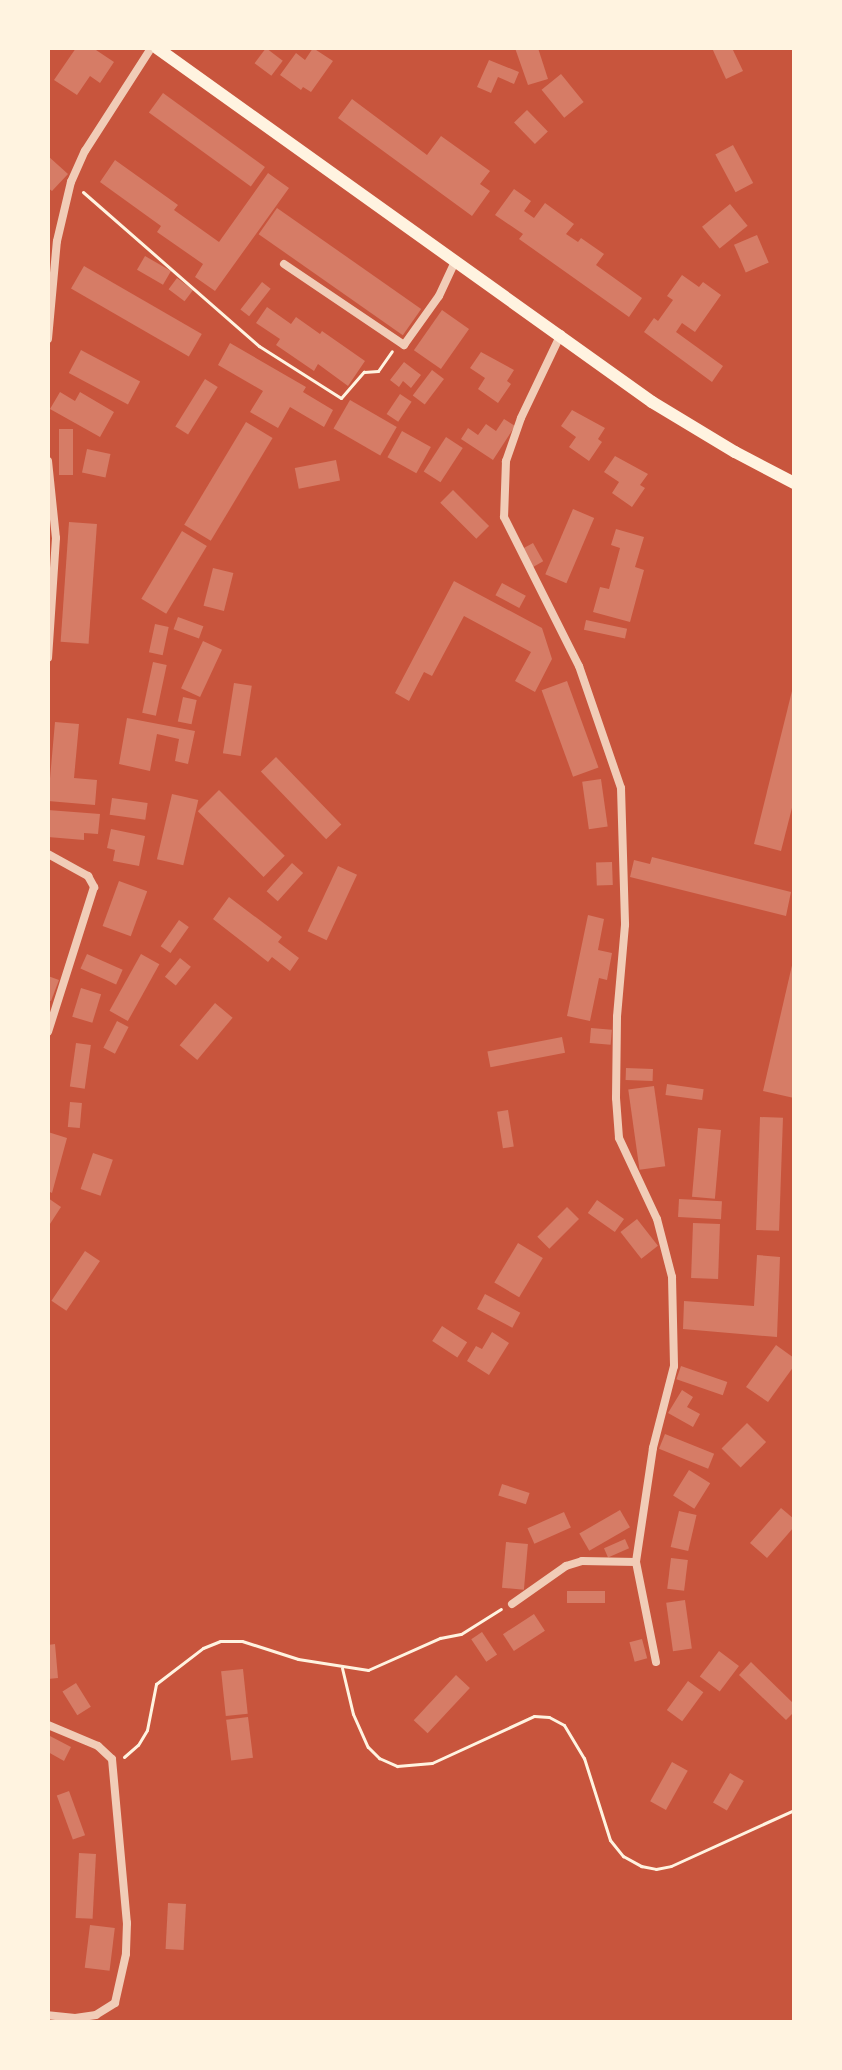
<!DOCTYPE html>
<style>
body{margin:0}
#map{position:relative;width:842px;height:2070px;overflow:hidden;background:#c8553d;font-family:Overpass,sans-serif}
div>[style]{position:absolute}
[style*='--x']{left:calc(var(--x)*1px);top:calc(var(--y)*1px);width:calc(var(--w)*1px);rotate:calc(var(--a)*1deg)}
.building>*{inset:0;background:#d67c66;transform-origin:0 0}
.path>*{height:3px;margin:-1.5px;padding:0 1.5px;transform-origin:1.5px;border-radius:1.5px;background:#fff3e0}
.minor>*{height:8px;margin:-4px;padding:0 4px;transform-origin:4px;border-radius:4px;background:#f1ccb7}
.primary>*{height:12px;margin:-6px;padding:0 6px;transform-origin:6px;border-radius:6px;background:#fff3e0}
span{translate:-50% -50%;white-space:nowrap;text-align:center;line-height:1.15;-webkit-text-stroke:6px #fff3e0;paint-order:stroke}
.frame{position:absolute;inset:0;border:50px solid #fff3e0;pointer-events:none}
</style>
<div id="map">
<div class="building">
<i style="clip-path:polygon(76px 48px,93px 48px,114px 62px,100px 83px,90px 76px,77px 95px,54px 80px)"></i>
<i style="left:266px;top:48px;width:21px;height:19px;rotate:37deg"></i>
<i style="clip-path:polygon(313px 48px,333px 61px,311px 92px,303px 87px,301px 90px,280px 75px,296px 53px,305px 60px)"></i>
<i style="clip-path:polygon(515px 48px,538px 48px,548px 79px,528px 85px)"></i>
<i style="clip-path:polygon(712px 48px,732px 48px,743px 71px,726px 79px)"></i>
<i style="clip-path:polygon(489px 60px,519px 72px,514px 84px,498px 77px,491px 93px,477px 87px)"></i>
<i style="left:561px;top:74px;width:36px;height:25px;rotate:51deg"></i>
<i style="left:163px;top:93px;width:126px;height:24px;rotate:36deg"></i>
<i style="clip-path:polygon(352px 99px,427px 155px,441px 136px,490px 171px,480px 184px,490px 191px,472px 216px,338px 118px)"></i>
<i style="left:527px;top:110px;width:30px;height:18px;rotate:46deg"></i>
<i style="left:733px;top:145px;width:43px;height:20px;rotate:62deg"></i>
<i style="clip-path:polygon(48px 156px,68px 174px,52px 191px,48px 188px)"></i>
<i style="clip-path:polygon(115px 160px,178px 205px,174px 210px,219px 242px,268px 173px,289px 188px,215px 291px,195px 277px,203px 264px,157px 232px,161px 226px,100px 182px)"></i>
<i style="clip-path:polygon(514px 189px,531px 201px,524px 211px,534px 218px,545px 203px,574px 224px,566px 234px,578px 242px,581px 238px,604px 254px,596px 265px,642px 298px,629px 317px,519px 239px,523px 234px,495px 215px)"></i>
<i style="left:730px;top:204px;width:28px;height:36px;rotate:51deg"></i>
<i style="left:277px;top:208px;width:176px;height:32px;rotate:35deg"></i>
<i style="left:757px;top:235px;width:30px;height:25px;rotate:67deg"></i>
<i style="left:145px;top:256px;width:30px;height:16px;rotate:30deg"></i>
<i style="left:84px;top:266px;width:136px;height:26px;rotate:30deg"></i>
<i style="clip-path:polygon(682px 275px,699px 287px,703px 282px,721px 295px,695px 332px,682px 323px,676px 332px,723px 366px,712px 382px,644px 332px,654px 318px,658px 321px,673px 300px,667px 296px)"></i>
<i style="left:177px;top:278px;width:20px;height:14px;rotate:37deg"></i>
<i style="left:262px;top:282px;width:11px;height:35px;rotate:38deg"></i>
<i style="clip-path:polygon(267px 307px,291px 324px,296px 317px,320px 334px,322px 331px,365px 361px,348px 386px,318px 364px,314px 371px,276px 345px,280px 339px,256px 323px)"></i>
<i style="left:442px;top:310px;width:33px;height:49px;rotate:35deg"></i>
<i style="clip-path:polygon(230px 343px,306px 387px,303px 392px,333px 410px,324px 427px,290px 407px,278px 428px,250px 412px,263px 391px,218px 365px)"></i>
<i style="left:81px;top:350px;width:67px;height:26px;rotate:28deg"></i>
<i style="clip-path:polygon(481px 352px,514px 370px,507px 381px,511px 384px,498px 403px,478px 389px,485px 378px,470px 368px)"></i>
<i style="clip-path:polygon(404px 362px,421px 375px,411px 388px,403px 381px,399px 387px,390px 380px)"></i>
<i style="left:432px;top:370px;width:15px;height:32px;rotate:37deg"></i>
<i style="left:205px;top:379px;width:15px;height:56px;rotate:32deg"></i>
<i style="clip-path:polygon(60px 392px,75px 401px,80px 392px,114px 412px,100px 437px,50px 409px)"></i>
<i style="left:400px;top:394px;width:14px;height:24px;rotate:34deg"></i>
<i style="left:350px;top:400px;width:54px;height:33px;rotate:30deg"></i>
<i style="clip-path:polygon(572px 410px,605px 428px,598px 439px,602px 442px,589px 461px,569px 447px,576px 437px,561px 426px)"></i>
<i style="clip-path:polygon(504px 419px,515px 426px,493px 460px,461px 439px,468px 428px,478px 435px,486px 424px,496px 431px)"></i>
<i style="left:246px;top:422px;width:31px;height:120px;rotate:31deg"></i>
<i style="left:59px;top:429px;width:14px;height:46px"></i>
<i style="left:402px;top:431px;width:33px;height:30px;rotate:29deg"></i>
<i style="left:446px;top:437px;width:20px;height:41px;rotate:33deg"></i>
<i style="left:87px;top:449px;width:24px;height:24px;rotate:12deg"></i>
<i style="clip-path:polygon(615px 456px,648px 474px,640px 485px,645px 488px,632px 507px,612px 493px,619px 482px,604px 472px)"></i>
<i style="left:336px;top:460px;width:21px;height:42px;rotate:79deg"></i>
<i style="left:453px;top:490px;width:51px;height:18px;rotate:45deg"></i>
<i style="left:573px;top:509px;width:23px;height:71px;rotate:23deg"></i>
<i style="left:69px;top:522px;width:28px;height:120px;rotate:4deg"></i>
<i style="clip-path:polygon(616px 529px,644px 537px,635px 567px,644px 570px,630px 622px,593px 612px,600px 587px,609px 589px,620px 548px,611px 545px)"></i>
<i style="left:182px;top:531px;width:29px;height:79px;rotate:31deg"></i>
<i style="left:533px;top:543px;width:21px;height:12px;rotate:61deg"></i>
<i style="left:213px;top:568px;width:21px;height:39px;rotate:14deg"></i>
<i style="clip-path:polygon(454px 581px,542px 628px,552px 659px,535px 692px,515px 681px,531px 652px,464px 616px,432px 676px,424px 672px,409px 701px,395px 693px)"></i>
<i style="left:502px;top:583px;width:27px;height:14px;rotate:28deg"></i>
<i style="left:178px;top:617px;width:27px;height:13px;rotate:20deg"></i>
<i style="left:586px;top:620px;width:42px;height:10px;rotate:12deg"></i>
<i style="left:155px;top:624px;width:14px;height:29px;rotate:12deg"></i>
<i style="left:203px;top:641px;width:21px;height:52px;rotate:25deg"></i>
<i style="left:153px;top:662px;width:14px;height:52px;rotate:12deg"></i>
<i style="left:567px;top:681px;width:92px;height:27px;rotate:70deg"></i>
<i style="left:234px;top:683px;width:18px;height:71px;rotate:9deg"></i>
<i style="clip-path:polygon(793px 687px,794px 800px,781px 851px,754px 844px)"></i>
<i style="left:183px;top:697px;width:14px;height:25px;rotate:12deg"></i>
<i style="clip-path:polygon(127px 718px,195px 731px,188px 764px,175px 761px,179px 739px,157px 734px,150px 771px,119px 764px)"></i>
<i style="clip-path:polygon(55px 722px,79px 724px,74px 778px,97px 780px,95px 805px,48px 801px)"></i>
<i style="left:276px;top:757px;width:94px;height:21px;rotate:46deg"></i>
<i style="left:601px;top:779px;width:48px;height:19px;rotate:82deg"></i>
<i style="left:219px;top:790px;width:93px;height:30px;rotate:45deg"></i>
<i style="left:172px;top:794px;width:27px;height:67px;rotate:13deg"></i>
<i style="left:112px;top:798px;width:36px;height:17px;rotate:8deg"></i>
<i style="clip-path:polygon(48px 810px,100px 814px,98px 834px,84px 833px,84px 840px,48px 837px)"></i>
<i style="clip-path:polygon(111px 829px,145px 836px,139px 866px,113px 861px,115px 850px,107px 848px)"></i>
<i style="clip-path:polygon(652px 857px,791px 892px,786px 916px,630px 877px,634px 860px,650px 864px)"></i>
<i style="left:612px;top:862px;width:23px;height:16px;rotate:88deg"></i>
<i style="left:292px;top:863px;width:15px;height:38px;rotate:42deg"></i>
<i style="left:338px;top:866px;width:21px;height:72px;rotate:25deg"></i>
<i style="left:119px;top:881px;width:30px;height:48px;rotate:20deg"></i>
<i style="clip-path:polygon(229px 897px,282px 937px,278px 942px,299px 958px,290px 971px,272px 957px,268px 962px,213px 919px)"></i>
<i style="clip-path:polygon(588px 915px,604px 919px,598px 950px,612px 953px,607px 980px,599px 978px,590px 1021px,567px 1016px)"></i>
<i style="left:179px;top:920px;width:12px;height:32px;rotate:35deg"></i>
<i style="left:87px;top:954px;width:39px;height:16px;rotate:24deg"></i>
<i style="left:141px;top:954px;width:21px;height:65px;rotate:29deg"></i>
<i style="left:180px;top:958px;width:14px;height:24px;rotate:39deg"></i>
<i style="clip-path:polygon(793px 961px,794px 961px,794px 1098px,763px 1091px)"></i>
<i style="clip-path:polygon(48px 976px,59px 980px,51px 1001px,48px 1000px)"></i>
<i style="left:81px;top:988px;width:21px;height:30px;rotate:17deg"></i>
<i style="left:215px;top:1003px;width:23px;height:55px;rotate:40deg"></i>
<i style="left:117px;top:1021px;width:13px;height:30px;rotate:27deg"></i>
<i style="left:591px;top:1028px;width:21px;height:15px;rotate:5deg"></i>
<i style="left:562px;top:1037px;width:16px;height:76px;rotate:79deg"></i>
<i style="left:76px;top:1043px;width:15px;height:44px;rotate:8deg"></i>
<i style="left:626px;top:1068px;width:27px;height:12px;rotate:2deg"></i>
<i style="left:667px;top:1084px;width:37px;height:11px;rotate:8deg"></i>
<i style="left:654px;top:1086px;width:81px;height:26px;rotate:82deg"></i>
<i style="left:70px;top:1102px;width:12px;height:25px;rotate:5deg"></i>
<i style="left:508px;top:1110px;width:37px;height:11px;rotate:81deg"></i>
<i style="left:760px;top:1117px;width:23px;height:113px;rotate:2deg"></i>
<i style="left:698px;top:1128px;width:23px;height:69px;rotate:5deg"></i>
<i style="clip-path:polygon(48px 1132px,67px 1138px,52px 1193px,48px 1191px)"></i>
<i style="left:93px;top:1153px;width:21px;height:38px;rotate:19deg"></i>
<i style="clip-path:polygon(48px 1198px,61px 1207px,48px 1227px)"></i>
<i style="left:679px;top:1199px;width:43px;height:18px;rotate:3deg"></i>
<i style="left:597px;top:1200px;width:33px;height:16px;rotate:35deg"></i>
<i style="left:567px;top:1207px;width:17px;height:42px;rotate:45deg"></i>
<i style="left:637px;top:1219px;width:34px;height:21px;rotate:52deg"></i>
<i style="left:693px;top:1223px;width:27px;height:55px;rotate:2deg"></i>
<i style="left:518px;top:1243px;width:29px;height:46px;rotate:31deg"></i>
<i style="left:85px;top:1251px;width:18px;height:60px;rotate:34deg"></i>
<i style="clip-path:polygon(757px 1255px,780px 1257px,777px 1337px,683px 1329px,684px 1301px,754px 1306px)"></i>
<i style="left:485px;top:1294px;width:40px;height:17px;rotate:28deg"></i>
<i style="left:442px;top:1326px;width:30px;height:18px;rotate:33deg"></i>
<i style="clip-path:polygon(492px 1332px,509px 1343px,489px 1375px,467px 1361px,476px 1346px,482px 1349px)"></i>
<i style="clip-path:polygon(776px 1345px,794px 1358px,794px 1366px,768px 1402px,746px 1387px)"></i>
<i style="left:681px;top:1366px;width:49px;height:14px;rotate:19deg"></i>
<i style="clip-path:polygon(682px 1390px,693px 1397px,687px 1407px,700px 1414px,693px 1427px,668px 1413px)"></i>
<i style="left:747px;top:1423px;width:27px;height:36px;rotate:45deg"></i>
<i style="left:665px;top:1434px;width:53px;height:16px;rotate:22deg"></i>
<i style="left:689px;top:1470px;width:25px;height:30px;rotate:32deg"></i>
<i style="left:502px;top:1484px;width:29px;height:12px;rotate:18deg"></i>
<i style="clip-path:polygon(781px 1508px,794px 1519px,794px 1527px,767px 1558px,750px 1543px)"></i>
<i style="left:620px;top:1510px;width:20px;height:47px;rotate:60deg"></i>
<i style="left:679px;top:1511px;width:18px;height:37px;rotate:13deg"></i>
<i style="left:564px;top:1512px;width:17px;height:40px;rotate:66deg"></i>
<i style="left:625px;top:1539px;width:10px;height:23px;rotate:66deg"></i>
<i style="left:506px;top:1542px;width:22px;height:46px;rotate:5deg"></i>
<i style="left:671px;top:1558px;width:17px;height:31px;rotate:7deg"></i>
<i style="left:567px;top:1591px;width:38px;height:12px"></i>
<i style="left:685px;top:1600px;width:49px;height:19px;rotate:82deg"></i>
<i style="left:534px;top:1614px;width:20px;height:37px;rotate:57deg"></i>
<i style="left:482px;top:1632px;width:27px;height:13px;rotate:56deg"></i>
<i style="left:642px;top:1639px;width:20px;height:13px;rotate:75deg"></i>
<i style="clip-path:polygon(55px 1644px,58px 1678px,48px 1679px,48px 1645px)"></i>
<i style="left:719px;top:1651px;width:25px;height:32px;rotate:37deg"></i>
<i style="clip-path:polygon(751px 1662px,794px 1704px,794px 1712px,786px 1720px,739px 1675px)"></i>
<i style="left:243px;top:1669px;width:45px;height:22px;rotate:84deg"></i>
<i style="left:456px;top:1675px;width:19px;height:62px;rotate:43deg"></i>
<i style="left:688px;top:1681px;width:19px;height:36px;rotate:36deg"></i>
<i style="left:76px;top:1683px;width:28px;height:16px;rotate:58deg"></i>
<i style="left:248px;top:1717px;width:41px;height:22px;rotate:83deg"></i>
<i style="clip-path:polygon(48px 1735px,71px 1747px,64px 1761px,48px 1752px)"></i>
<i style="left:672px;top:1762px;width:18px;height:45px;rotate:29deg"></i>
<i style="left:730px;top:1773px;width:16px;height:34px;rotate:30deg"></i>
<i style="left:69px;top:1791px;width:47px;height:13px;rotate:70deg"></i>
<i style="left:79px;top:1853px;width:17px;height:65px;rotate:3deg"></i>
<i style="left:168px;top:1903px;width:18px;height:46px;rotate:3deg"></i>
<i style="left:90px;top:1925px;width:25px;height:43px;rotate:7deg"></i>
</div>
<div class="path">
<i style="--x:83;--y:192;--w:234;--a:41.2"></i>
<i style="--x:259;--y:346;--w:97;--a:32.4"></i>
<i style="--x:341;--y:398;--w:35;--a:-49"></i>
<i style="--x:364;--y:372;--w:14;--a:-4"></i>
<i style="--x:378;--y:371;--w:24;--a:-55"></i>
<i style="--x:342;--y:1668;--w:47;--a:76.6"></i>
<i style="--x:353;--y:1714;--w:36;--a:66"></i>
<i style="--x:368;--y:1747;--w:16;--a:45"></i>
<i style="--x:379;--y:1758;--w:20;--a:24"></i>
<i style="--x:397;--y:1766;--w:35;--a:-5"></i>
<i style="--x:432;--y:1763;--w:112;--a:-24.7"></i>
<i style="--x:534;--y:1716;--w:15;--a:4"></i>
<i style="--x:549;--y:1717;--w:17;--a:28"></i>
<i style="--x:564;--y:1725;--w:39;--a:59"></i>
<i style="--x:584;--y:1758;--w:86;--a:72.4"></i>
<i style="--x:610;--y:1840;--w:21;--a:51"></i>
<i style="--x:623;--y:1856;--w:21;--a:29"></i>
<i style="--x:641;--y:1866;--w:15;--a:11"></i>
<i style="--x:656;--y:1869;--w:15;--a:-11"></i>
<i style="--x:671;--y:1866;--w:135;--a:-24.5"></i>
<i style="--x:124;--y:1757;--w:18;--a:-41"></i>
<i style="--x:138;--y:1745;--w:17;--a:-59"></i>
<i style="--x:147;--y:1730;--w:47;--a:-78.9"></i>
<i style="--x:156;--y:1684;--w:59;--a:-37.5"></i>
<i style="--x:203;--y:1648;--w:18;--a:-22"></i>
<i style="--x:220;--y:1641;--w:22;--a:0"></i>
<i style="--x:242;--y:1641;--w:59;--a:17.8"></i>
<i style="--x:298;--y:1659;--w:71;--a:8.9"></i>
<i style="--x:368;--y:1670;--w:79;--a:-24"></i>
<i style="--x:440;--y:1638;--w:21;--a:-11"></i>
<i style="--x:461;--y:1634;--w:47;--a:-32"></i>
</div>
<div class="minor">
<i style="--x:284;--y:264;--w:145;--a:34"></i>
<i style="--x:404;--y:345;--w:60;--a:-54.5"></i>
<i style="--x:439;--y:296;--w:38;--a:-65"></i>
<i style="--x:561;--y:334;--w:93;--a:115.5"></i>
<i style="--x:521;--y:418;--w:46;--a:109.2"></i>
<i style="--x:506;--y:461;--w:56;--a:92"></i>
<i style="--x:504;--y:517;--w:167;--a:63.3"></i>
<i style="--x:579;--y:666;--w:129;--a:71"></i>
<i style="--x:621;--y:788;--w:137;--a:88.3"></i>
<i style="--x:625;--y:925;--w:92;--a:95"></i>
<i style="--x:617;--y:1017;--w:81;--a:90.7"></i>
<i style="--x:616;--y:1098;--w:40;--a:85.7"></i>
<i style="--x:619;--y:1138;--w:89;--a:64.9"></i>
<i style="--x:657;--y:1219;--w:60;--a:75.5"></i>
<i style="--x:672;--y:1277;--w:89;--a:88.7"></i>
<i style="--x:674;--y:1366;--w:85;--a:104.4"></i>
<i style="--x:653;--y:1448;--w:115;--a:98.5"></i>
<i style="--x:636;--y:1562;--w:102;--a:78.7"></i>
<i style="--x:48;--y:339;--w:98;--a:-84.8"></i>
<i style="--x:57;--y:241;--w:61;--a:-76.7"></i>
<i style="--x:71;--y:182;--w:34;--a:-66"></i>
<i style="--x:85;--y:151;--w:122;--a:-57.3"></i>
<i style="--x:48;--y:461;--w:77;--a:84.1"></i>
<i style="--x:56;--y:538;--w:120;--a:93.8"></i>
<i style="--x:48;--y:854;--w:46;--a:28.8"></i>
<i style="--x:88;--y:876;--w:13;--a:61"></i>
<i style="--x:94;--y:887;--w:152;--a:107.6"></i>
<i style="--x:512;--y:1604;--w:66;--a:-35.1"></i>
<i style="--x:566;--y:1566;--w:17;--a:-17"></i>
<i style="--x:582;--y:1561;--w:54;--a:1.1"></i>
<i style="--x:48;--y:1725;--w:54;--a:22.8"></i>
<i style="--x:98;--y:1746;--w:19;--a:43"></i>
<i style="--x:112;--y:1759;--w:165;--a:84.8"></i>
<i style="--x:127;--y:1923;--w:31;--a:92"></i>
<i style="--x:126;--y:1954;--w:50;--a:102.7"></i>
<i style="--x:115;--y:2003;--w:22;--a:148"></i>
<i style="--x:96;--y:2015;--w:21;--a:172"></i>
<i style="--x:75;--y:2018;--w:27;--a:-174"></i>
</div>
<div class="primary">
<i style="--x:157;--y:48;--w:609;--a:35.57"></i>
<i style="--x:652;--y:402;--w:97;--a:31.1"></i>
<i style="--x:735;--y:452;--w:67;--a:27.7"></i>
</div>
<div class="frame"></div>
</div>
